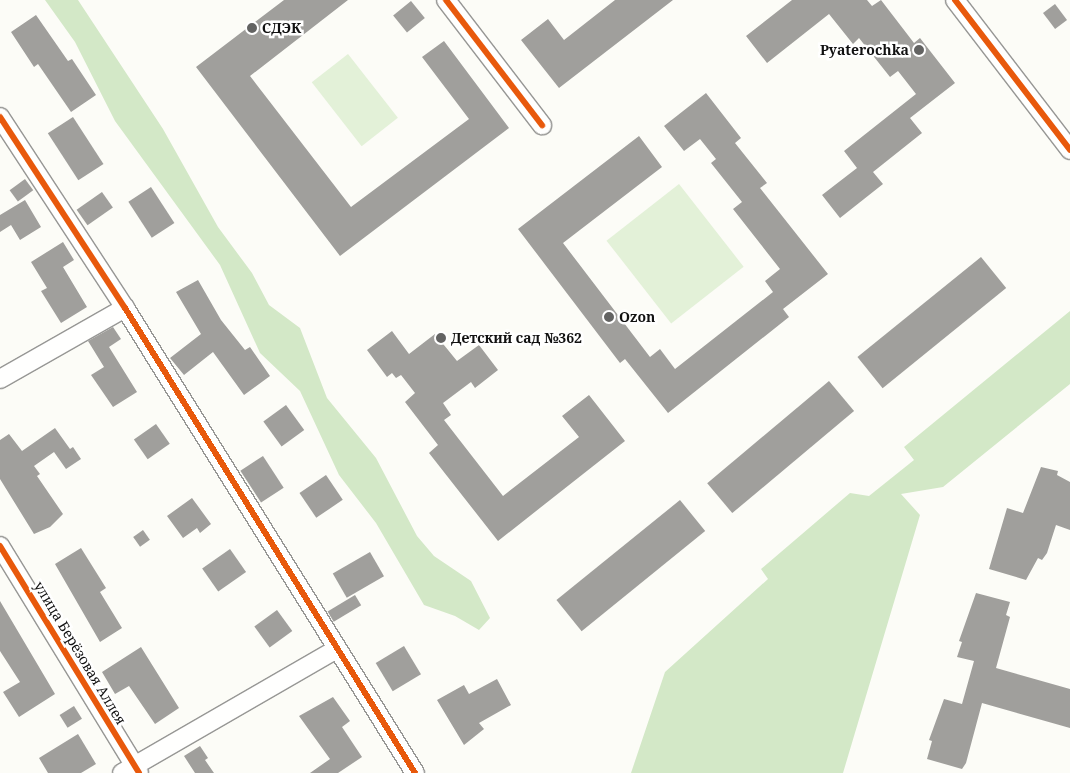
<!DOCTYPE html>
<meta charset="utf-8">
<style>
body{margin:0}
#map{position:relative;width:1070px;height:773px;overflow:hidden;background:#fcfcf7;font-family:"Noto Serif",serif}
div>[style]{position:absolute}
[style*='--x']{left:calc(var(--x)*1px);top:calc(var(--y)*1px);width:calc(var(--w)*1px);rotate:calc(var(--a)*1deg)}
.green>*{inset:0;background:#e3f1d8;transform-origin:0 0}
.forest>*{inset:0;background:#d3e8c7}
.building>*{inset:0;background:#a09f9c;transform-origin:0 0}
.roads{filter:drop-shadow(1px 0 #979795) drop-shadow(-1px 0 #979795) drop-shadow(0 1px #979795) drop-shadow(0 -1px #979795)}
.minor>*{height:18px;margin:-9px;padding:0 9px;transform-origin:9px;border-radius:9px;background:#fffffe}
.cycleway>*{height:6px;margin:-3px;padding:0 3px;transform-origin:3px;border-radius:3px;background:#e8590c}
.dots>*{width:14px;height:14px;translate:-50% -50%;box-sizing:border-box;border:2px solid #fff;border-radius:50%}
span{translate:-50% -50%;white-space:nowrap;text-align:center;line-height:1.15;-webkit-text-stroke:5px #fff;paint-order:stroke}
.poi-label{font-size:14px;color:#111;font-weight:700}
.left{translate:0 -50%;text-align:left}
.right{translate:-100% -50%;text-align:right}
.street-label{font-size:14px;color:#111}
</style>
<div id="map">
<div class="green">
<i style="left:348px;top:54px;width:81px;height:46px;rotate:52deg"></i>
<i style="left:679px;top:184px;width:105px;height:92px;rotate:52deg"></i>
</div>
<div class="forest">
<i style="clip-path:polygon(45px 0,78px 0,163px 129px,218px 227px,252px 273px,269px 305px,300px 328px,327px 398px,376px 458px,417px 536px,434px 556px,471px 581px,490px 618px,479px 630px,455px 616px,424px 605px,376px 523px,339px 475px,300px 391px,260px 353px,220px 265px,115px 121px,75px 42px)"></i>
<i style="clip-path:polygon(1070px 311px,1070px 384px,943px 487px,901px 494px,920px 515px,843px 773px,631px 773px,665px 672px,768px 579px,761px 569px,850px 493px,869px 496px,914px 460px,904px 447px)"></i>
</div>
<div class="building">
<i style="clip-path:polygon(284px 0,348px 0,250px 76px,351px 207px,469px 119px,422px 57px,444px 41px,509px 128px,340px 256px,196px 67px)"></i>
<i style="clip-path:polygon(615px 0,673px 0,559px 88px,521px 40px,548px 19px,564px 40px)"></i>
<i style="clip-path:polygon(792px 0,867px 0,872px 6px,881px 0,914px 43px,920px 38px,955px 83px,910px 118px,922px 133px,873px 172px,883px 184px,840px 218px,822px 195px,857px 168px,844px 151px,916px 94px,898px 71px,890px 77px,859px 38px,853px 44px,829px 14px,767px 63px,746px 36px)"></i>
<i style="left:411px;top:1px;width:22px;height:23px;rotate:51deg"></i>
<i style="left:1055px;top:4px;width:20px;height:15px;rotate:53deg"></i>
<i style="clip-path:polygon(36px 15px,68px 61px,72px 59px,96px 95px,71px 112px,38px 64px,34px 67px,11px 32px)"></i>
<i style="clip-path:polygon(706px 93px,741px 138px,735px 143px,767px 183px,760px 188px,828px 274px,783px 309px,789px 317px,668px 413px,625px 359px,620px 363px,518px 229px,639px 136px,662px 167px,563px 243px,650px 357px,660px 349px,675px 369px,773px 292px,765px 281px,780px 269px,733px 209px,742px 202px,711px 163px,716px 159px,700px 139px,684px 151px,664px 126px)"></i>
<i style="left:73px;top:117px;width:56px;height:30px;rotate:57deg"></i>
<i style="left:25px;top:179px;width:14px;height:19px;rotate:54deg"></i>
<i style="left:151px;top:187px;width:43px;height:27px;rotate:57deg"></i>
<i style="left:102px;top:192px;width:19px;height:31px;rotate:55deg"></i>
<i style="clip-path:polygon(25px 200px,41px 227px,20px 240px,11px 225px,0 232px,0 215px)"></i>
<i style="clip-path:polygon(63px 242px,74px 260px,63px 267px,87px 307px,61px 323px,41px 291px,47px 288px,31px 262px)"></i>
<i style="left:981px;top:257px;width:40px;height:159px;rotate:51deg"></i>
<i style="clip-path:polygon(198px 280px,221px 320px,245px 350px,250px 347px,270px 376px,244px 395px,213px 352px,184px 375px,170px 358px,201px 334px,176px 292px)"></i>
<i style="clip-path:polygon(113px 327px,121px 339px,109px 347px,137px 392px,113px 407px,91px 375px,104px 367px,88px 341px)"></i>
<i style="clip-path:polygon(392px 331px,409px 354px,435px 334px,457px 361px,479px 345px,498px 370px,475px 388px,471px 382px,443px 403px,451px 415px,444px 420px,503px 496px,579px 437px,562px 416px,589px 395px,625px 441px,498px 541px,429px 453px,438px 445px,405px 402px,415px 393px,401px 375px,396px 378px,392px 373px,387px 377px,367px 350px)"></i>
<i style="left:829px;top:381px;width:39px;height:159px;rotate:50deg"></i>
<i style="left:286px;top:405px;width:31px;height:28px;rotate:54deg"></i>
<i style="left:156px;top:424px;width:24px;height:27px;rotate:55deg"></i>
<i style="clip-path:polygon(55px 428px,70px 449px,73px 447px,81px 459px,66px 469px,54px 452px,34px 466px,40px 474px,37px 476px,63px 514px,50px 527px,34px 534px,0 479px,0 440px,9px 434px,22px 451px)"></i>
<i style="left:263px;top:456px;width:38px;height:27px;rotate:57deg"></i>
<i style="clip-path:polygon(1041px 467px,1058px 471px,1057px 475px,1070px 482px,1070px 530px,1056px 525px,1047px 553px,1042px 560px,1038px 558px,1026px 580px,989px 569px,1007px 508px,1023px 513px)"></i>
<i style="left:326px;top:475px;width:30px;height:32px;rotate:56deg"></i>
<i style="clip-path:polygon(192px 498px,211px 524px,200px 533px,197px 528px,183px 538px,167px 516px)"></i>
<i style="left:680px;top:500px;width:40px;height:159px;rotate:51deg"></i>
<i style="left:143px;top:530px;width:12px;height:12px;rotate:55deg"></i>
<i style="clip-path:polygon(81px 548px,106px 588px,100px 592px,122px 628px,100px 642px,55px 564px)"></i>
<i style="left:230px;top:549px;width:28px;height:34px;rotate:55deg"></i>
<i style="left:370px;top:552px;width:28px;height:43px;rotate:60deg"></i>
<i style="clip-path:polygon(976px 593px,1010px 602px,1006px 615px,1010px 617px,996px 668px,1070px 689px,1070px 728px,982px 703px,966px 763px,962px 769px,927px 759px,932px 741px,929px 740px,944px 699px,962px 704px,974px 661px,957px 657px,962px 642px,959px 641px)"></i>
<i style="left:355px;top:595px;width:12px;height:32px;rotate:59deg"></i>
<i style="clip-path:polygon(0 601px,55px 694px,19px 717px,3px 692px,20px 682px,0 651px)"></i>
<i style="left:277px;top:610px;width:26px;height:28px;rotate:54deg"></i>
<i style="left:404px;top:646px;width:33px;height:33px;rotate:59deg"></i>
<i style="clip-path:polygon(141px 647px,179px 708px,155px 724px,129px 686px,115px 694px,102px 672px)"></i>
<i style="clip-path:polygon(497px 679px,511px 705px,479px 723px,484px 729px,464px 745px,437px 700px,464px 685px,469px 694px)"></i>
<i style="clip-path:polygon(333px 697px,350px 721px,342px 727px,362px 757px,338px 773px,310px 773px,330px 759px,299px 716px)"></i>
<i style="left:74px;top:706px;width:15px;height:17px;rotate:58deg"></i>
<i style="clip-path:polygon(78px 734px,96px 764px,81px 773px,48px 773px,39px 758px)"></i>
<i style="clip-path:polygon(200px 746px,208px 758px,205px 760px,214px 773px,195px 773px,184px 756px)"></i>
</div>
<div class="roads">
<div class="minor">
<i style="--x:446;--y:0;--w:158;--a:52.5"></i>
<i style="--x:955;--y:0;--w:189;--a:52.5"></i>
<i style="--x:0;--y:117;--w:228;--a:56.8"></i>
<i style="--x:125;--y:308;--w:548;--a:58.05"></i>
<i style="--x:0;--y:379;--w:144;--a:-29.6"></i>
<i style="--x:0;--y:546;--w:266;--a:58.5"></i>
<i style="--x:122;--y:773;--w:248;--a:-30"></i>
</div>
</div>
<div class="cycleway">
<i style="--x:446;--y:0;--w:158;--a:52.5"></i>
<i style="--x:955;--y:0;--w:189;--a:52.5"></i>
<i style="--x:0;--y:117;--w:228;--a:56.8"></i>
<i style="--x:125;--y:308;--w:548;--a:58.05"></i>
<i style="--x:0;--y:546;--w:266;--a:58.5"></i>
</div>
<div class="dots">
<i style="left:252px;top:28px;background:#636362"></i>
<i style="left:919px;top:50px;background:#636362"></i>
<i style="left:609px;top:317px;background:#636362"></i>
<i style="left:441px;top:338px;background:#636362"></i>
</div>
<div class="poi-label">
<span class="left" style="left:262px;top:28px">СДЭК</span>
<span class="right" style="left:909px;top:50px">Pyaterochka</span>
<span class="left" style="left:619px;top:317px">Ozon</span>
<span class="left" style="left:451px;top:338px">Детский сад №362</span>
</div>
<div class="street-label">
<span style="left:80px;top:653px;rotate:59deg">улица Берёзовая Аллея</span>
</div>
</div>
